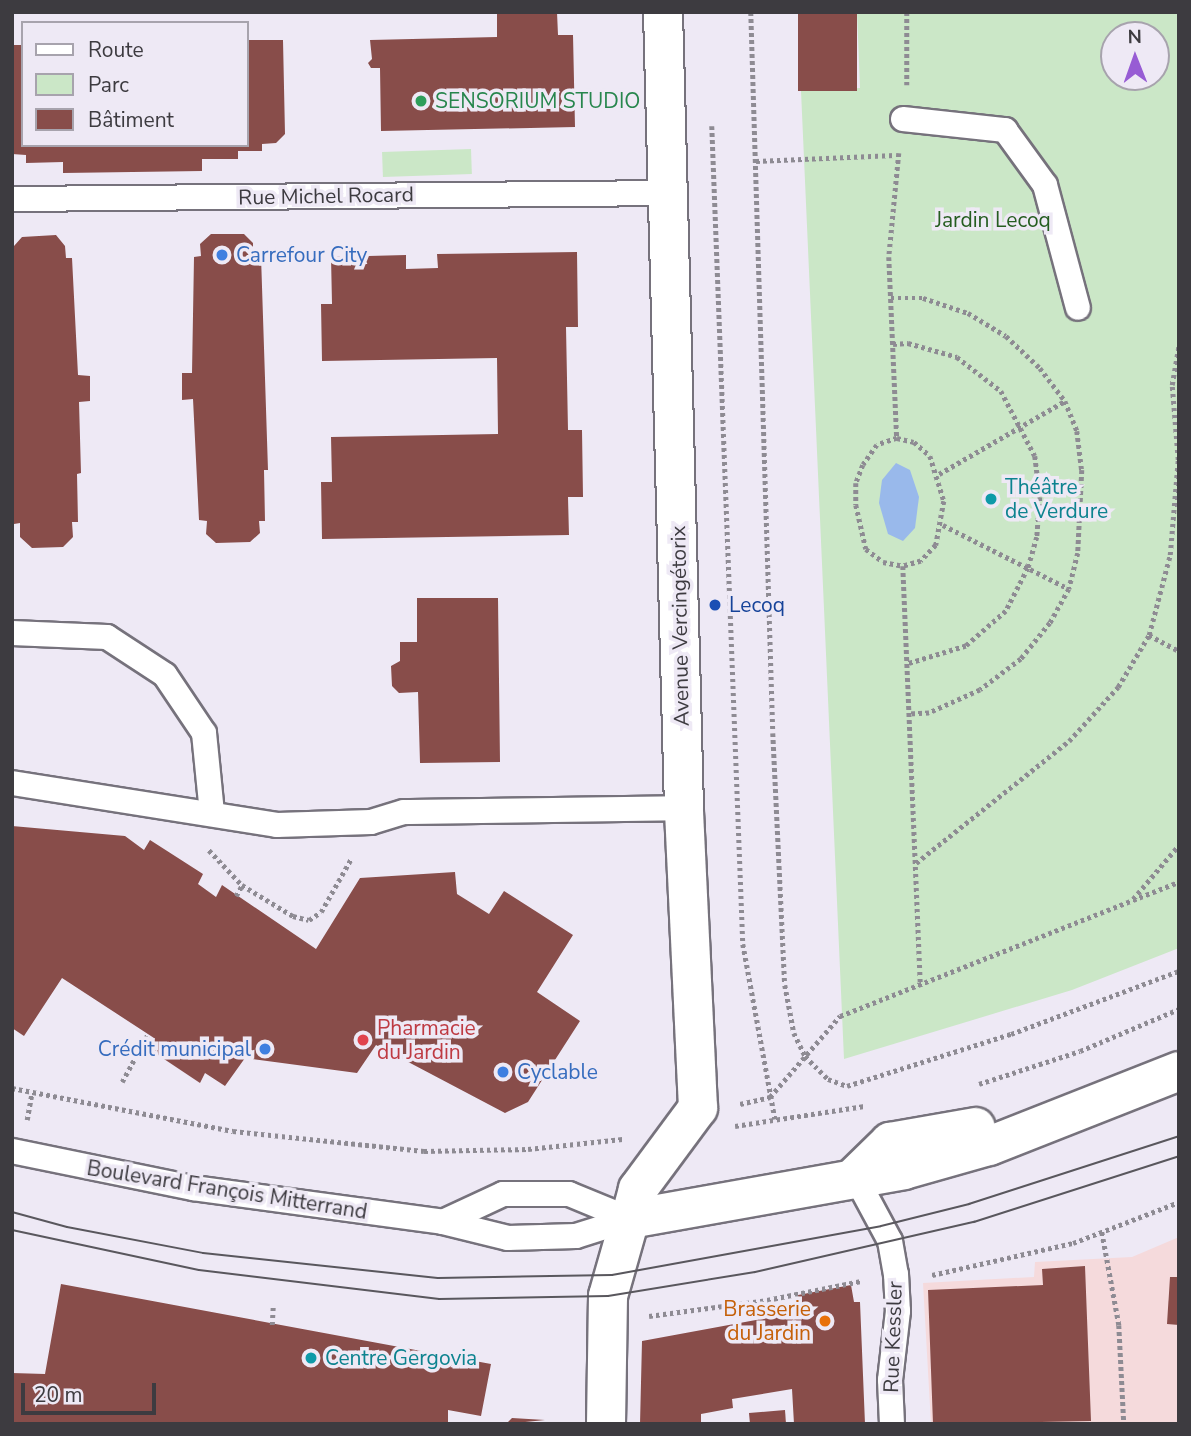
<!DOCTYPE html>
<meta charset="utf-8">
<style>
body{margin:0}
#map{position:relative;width:1191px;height:1436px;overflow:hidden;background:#eee9f5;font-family:"Nunito Sans",sans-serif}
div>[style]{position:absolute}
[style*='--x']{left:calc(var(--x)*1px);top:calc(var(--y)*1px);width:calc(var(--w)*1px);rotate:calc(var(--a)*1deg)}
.education>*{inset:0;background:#f5dadc}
.green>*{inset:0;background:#cbe7c7;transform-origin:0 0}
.water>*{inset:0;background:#99b9eb}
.building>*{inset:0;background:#884d4a;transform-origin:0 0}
.path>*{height:4.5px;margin-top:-2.25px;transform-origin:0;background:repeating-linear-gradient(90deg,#8e8b93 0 3.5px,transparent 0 7px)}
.roads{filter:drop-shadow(2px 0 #76727c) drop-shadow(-2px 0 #76727c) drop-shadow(0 2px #76727c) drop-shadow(0 -2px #76727c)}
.service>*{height:24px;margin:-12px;padding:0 12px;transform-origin:12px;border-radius:12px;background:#fff}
.tertiary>*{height:38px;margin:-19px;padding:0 19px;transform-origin:19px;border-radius:19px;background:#fff}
.secondary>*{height:38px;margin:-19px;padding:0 19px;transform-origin:19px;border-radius:19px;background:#fff}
.tram>*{height:2px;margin:-1px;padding:0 1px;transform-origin:1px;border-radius:1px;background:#59575d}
.dots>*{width:19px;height:19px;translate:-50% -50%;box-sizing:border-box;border:4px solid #eee9f5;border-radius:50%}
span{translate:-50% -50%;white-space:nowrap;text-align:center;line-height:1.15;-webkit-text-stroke:7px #eee9f5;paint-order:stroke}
.leisure-label{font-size:21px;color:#27864d}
.left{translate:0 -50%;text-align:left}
.street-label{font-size:21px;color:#3d3b40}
.park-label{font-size:21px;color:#255d20}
.shop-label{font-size:21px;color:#366cbe}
.right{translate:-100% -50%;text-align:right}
.culture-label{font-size:21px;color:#0d838f}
.transit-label{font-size:21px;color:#164399}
.health-label{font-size:21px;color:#be3a42}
.food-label{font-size:21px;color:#c56008}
.frame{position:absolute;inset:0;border:14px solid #3d3b40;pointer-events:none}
.legend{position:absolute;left:21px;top:21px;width:228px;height:126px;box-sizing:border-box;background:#eee9f5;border:2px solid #a7a3ad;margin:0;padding:9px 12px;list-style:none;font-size:21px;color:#3d3b40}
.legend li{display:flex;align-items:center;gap:14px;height:35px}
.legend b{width:35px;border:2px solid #a7a3ad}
.north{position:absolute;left:1100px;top:21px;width:70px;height:70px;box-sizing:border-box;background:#eee9f5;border:2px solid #a7a3ad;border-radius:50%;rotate:359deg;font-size:19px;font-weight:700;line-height:28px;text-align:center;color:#3d3b40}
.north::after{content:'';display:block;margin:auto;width:24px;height:32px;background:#975cd4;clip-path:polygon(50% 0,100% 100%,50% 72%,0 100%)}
.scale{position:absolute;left:21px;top:1383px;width:135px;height:32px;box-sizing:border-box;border:4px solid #3d3b40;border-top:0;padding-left:9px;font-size:21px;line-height:24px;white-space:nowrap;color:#3d3b40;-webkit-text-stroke:5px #eee9f5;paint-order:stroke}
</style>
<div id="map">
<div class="education">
<i style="clip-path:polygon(1179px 1237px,1179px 1424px,931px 1424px,923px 1283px,1034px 1277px,1035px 1262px,1132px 1257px)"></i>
</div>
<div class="green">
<i style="clip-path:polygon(evenodd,857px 12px,1179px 12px,1179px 948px,1072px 990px,844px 1059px,801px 91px,860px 88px,857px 12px,1114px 35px,1156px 35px,1156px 77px,1114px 77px,1114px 35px)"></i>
<i style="left:471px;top:149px;width:25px;height:89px;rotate:88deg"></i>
</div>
<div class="water">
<i style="clip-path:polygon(896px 463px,910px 470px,919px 497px,915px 528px,903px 541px,888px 534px,879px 503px,882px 480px)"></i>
</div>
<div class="building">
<i style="clip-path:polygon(497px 12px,557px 12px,558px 35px,573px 35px,575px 127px,381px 131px,380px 68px,371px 68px,368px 63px,372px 59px,370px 40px,497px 37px)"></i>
<i style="left:798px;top:12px;width:59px;height:79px"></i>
<i style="clip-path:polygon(247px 40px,283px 40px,285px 134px,276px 143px,262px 144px,262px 151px,238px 151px,238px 159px,202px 159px,202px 171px,63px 173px,63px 162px,26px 163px,26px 155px,12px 154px,12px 45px,23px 45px,23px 145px,247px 145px)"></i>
<i style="clip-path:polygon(211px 234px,244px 234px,253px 243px,253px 256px,261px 256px,268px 470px,264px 470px,265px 521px,259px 521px,260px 533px,250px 542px,216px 543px,206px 534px,207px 521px,199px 520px,193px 399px,182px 400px,182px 373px,192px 373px,194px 257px,201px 256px,200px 244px)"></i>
<i style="clip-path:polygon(56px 235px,65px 246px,66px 258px,72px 258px,78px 375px,90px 376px,90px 401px,79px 402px,81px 473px,77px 474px,78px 522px,72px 522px,73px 537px,63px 547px,32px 548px,20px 537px,20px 523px,14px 524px,12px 259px,14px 246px,22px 237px)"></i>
<i style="clip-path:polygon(577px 252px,578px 327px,566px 327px,568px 430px,582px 430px,583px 497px,568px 497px,569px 535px,322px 539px,321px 482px,332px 482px,331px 437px,498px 434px,497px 358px,322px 361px,321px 304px,332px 304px,331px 257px,406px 255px,406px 269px,438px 268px,437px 254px)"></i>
<i style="clip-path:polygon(417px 598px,498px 598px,500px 762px,420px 763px,418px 692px,399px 693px,392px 686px,391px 666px,400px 661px,400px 642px,417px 642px)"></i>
<i style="clip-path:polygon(12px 826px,125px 836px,144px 850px,150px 840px,203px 874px,198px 884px,216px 897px,222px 885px,316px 949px,360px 878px,455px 872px,457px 894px,489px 914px,504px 891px,573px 935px,537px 992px,580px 1021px,528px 1102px,505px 1113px,376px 1045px,357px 1073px,245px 1058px,225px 1086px,205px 1073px,200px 1083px,149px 1049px,154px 1038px,62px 978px,24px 1036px,12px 1028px)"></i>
<i style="clip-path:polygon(1085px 1266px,1091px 1421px,933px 1424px,928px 1290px,1043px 1285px,1042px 1269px)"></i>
<i style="clip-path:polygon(1170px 1277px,1179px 1277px,1179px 1325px,1167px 1324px)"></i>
<i style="clip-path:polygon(61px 1284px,491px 1364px,481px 1416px,448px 1410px,448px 1424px,12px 1424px,12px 1373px,45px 1374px)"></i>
<i style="clip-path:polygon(851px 1285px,854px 1302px,860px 1302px,865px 1424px,794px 1424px,792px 1389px,732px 1399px,733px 1408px,701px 1414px,701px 1424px,640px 1424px,642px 1341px,800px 1312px,798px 1295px)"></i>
<i style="clip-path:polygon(785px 1410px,786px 1424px,750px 1424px,749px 1413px)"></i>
<i style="clip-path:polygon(512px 1418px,545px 1420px,506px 1424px)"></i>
</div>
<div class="path">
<i style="--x:751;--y:12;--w:721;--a:88.25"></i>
<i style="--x:773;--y:733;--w:252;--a:87.3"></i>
<i style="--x:785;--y:985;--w:49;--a:79.4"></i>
<i style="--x:794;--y:1033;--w:25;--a:64"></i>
<i style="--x:805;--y:1056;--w:33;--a:45"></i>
<i style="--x:828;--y:1079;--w:20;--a:20"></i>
<i style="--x:847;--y:1086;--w:172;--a:-17.6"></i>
<i style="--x:1011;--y:1034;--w:179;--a:-20.6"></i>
<i style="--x:907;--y:12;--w:73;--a:90"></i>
<i style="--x:712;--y:126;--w:819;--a:87.83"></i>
<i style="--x:743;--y:944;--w:178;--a:79.6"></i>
<i style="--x:899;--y:153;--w:104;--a:95.5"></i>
<i style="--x:889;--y:257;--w:181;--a:87.5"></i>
<i style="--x:897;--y:438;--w:21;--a:161"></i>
<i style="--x:877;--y:445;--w:24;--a:125"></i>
<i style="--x:863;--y:465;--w:19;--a:111"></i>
<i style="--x:856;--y:483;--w:22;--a:90"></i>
<i style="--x:856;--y:505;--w:45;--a:77.2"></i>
<i style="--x:866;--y:549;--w:21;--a:37"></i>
<i style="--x:883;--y:562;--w:20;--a:11"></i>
<i style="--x:903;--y:566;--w:421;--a:87.6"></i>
<i style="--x:756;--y:161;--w:139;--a:-2.5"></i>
<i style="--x:891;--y:298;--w:32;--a:0"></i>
<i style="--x:923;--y:298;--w:47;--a:18.4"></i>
<i style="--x:968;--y:313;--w:44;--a:31.2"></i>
<i style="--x:1006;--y:336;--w:47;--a:43.3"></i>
<i style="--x:1040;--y:368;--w:41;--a:52.9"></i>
<i style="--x:1065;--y:401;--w:32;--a:68"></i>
<i style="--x:1077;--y:431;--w:39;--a:83"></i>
<i style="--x:1082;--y:470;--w:83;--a:92.8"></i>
<i style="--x:1078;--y:553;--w:37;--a:104"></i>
<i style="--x:1069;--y:589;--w:39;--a:119"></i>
<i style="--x:1050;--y:623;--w:46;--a:128.9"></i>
<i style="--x:1021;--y:659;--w:51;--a:142.9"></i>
<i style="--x:980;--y:690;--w:56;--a:155.7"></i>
<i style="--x:929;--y:713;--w:20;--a:177"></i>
<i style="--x:893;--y:344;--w:15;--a:-4"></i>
<i style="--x:908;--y:343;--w:51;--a:15.9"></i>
<i style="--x:957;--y:357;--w:56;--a:37.7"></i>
<i style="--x:1001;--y:391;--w:73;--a:62.4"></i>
<i style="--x:1035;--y:456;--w:41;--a:83"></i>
<i style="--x:1040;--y:497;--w:40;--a:94.3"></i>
<i style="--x:1037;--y:537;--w:32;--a:106"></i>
<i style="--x:1028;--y:568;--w:48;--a:117.1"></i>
<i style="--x:1006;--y:611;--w:53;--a:138.8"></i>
<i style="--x:966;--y:646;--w:62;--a:163"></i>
<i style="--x:897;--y:438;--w:17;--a:13"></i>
<i style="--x:914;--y:442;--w:21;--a:41"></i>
<i style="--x:930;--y:456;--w:47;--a:72.7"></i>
<i style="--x:944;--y:501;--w:45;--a:100.3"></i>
<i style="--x:936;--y:545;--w:22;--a:133"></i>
<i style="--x:921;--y:561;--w:19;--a:164"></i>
<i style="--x:939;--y:474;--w:146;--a:-30.1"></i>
<i style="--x:943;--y:525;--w:141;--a:26.9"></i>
<i style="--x:1149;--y:635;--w:34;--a:28"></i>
<i style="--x:209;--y:850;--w:48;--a:46.7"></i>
<i style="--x:916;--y:863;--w:196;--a:-38.6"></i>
<i style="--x:1069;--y:741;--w:73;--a:-47.8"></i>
<i style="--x:1118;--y:687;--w:61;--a:-59.2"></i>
<i style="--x:1149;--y:635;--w:83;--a:-75.3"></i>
<i style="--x:1170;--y:555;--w:95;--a:-85.2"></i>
<i style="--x:1178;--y:460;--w:75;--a:-94.6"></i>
<i style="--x:1172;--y:385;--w:42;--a:-80.3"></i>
<i style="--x:236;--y:896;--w:13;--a:-61"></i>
<i style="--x:242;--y:885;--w:60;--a:31.3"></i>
<i style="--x:293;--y:916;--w:16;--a:14"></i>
<i style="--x:309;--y:920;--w:14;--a:-34"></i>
<i style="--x:321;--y:912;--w:61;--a:-60.5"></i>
<i style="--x:1133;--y:899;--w:71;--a:-49.6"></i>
<i style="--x:122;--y:1082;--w:55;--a:-61.6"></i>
<i style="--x:979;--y:1084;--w:106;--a:-18.1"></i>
<i style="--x:1080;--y:1051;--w:108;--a:-23"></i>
<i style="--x:12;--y:1088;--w:225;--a:11"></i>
<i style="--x:233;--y:1131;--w:192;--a:6"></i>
<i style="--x:424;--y:1151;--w:104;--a:-1.1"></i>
<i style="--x:528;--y:1149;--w:95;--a:-6.1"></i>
<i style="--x:740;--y:1104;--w:31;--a:-13"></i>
<i style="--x:770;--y:1097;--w:107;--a:-49.2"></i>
<i style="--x:840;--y:1016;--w:365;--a:-21.6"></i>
<i style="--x:27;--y:1120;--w:27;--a:-80"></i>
<i style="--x:735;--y:1126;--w:131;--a:-8.8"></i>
<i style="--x:1102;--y:1232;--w:95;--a:79.6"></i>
<i style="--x:1119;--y:1325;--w:99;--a:87.1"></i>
<i style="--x:932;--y:1275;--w:145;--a:-12.8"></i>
<i style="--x:1073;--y:1243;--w:114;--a:-21.1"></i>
<i style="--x:649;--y:1316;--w:119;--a:-7.7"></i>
<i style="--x:767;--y:1300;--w:96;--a:-11.4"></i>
<i style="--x:272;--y:1325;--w:19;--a:-87"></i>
</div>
<div class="roads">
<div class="service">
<i style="--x:903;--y:119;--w:103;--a:6.2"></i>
<i style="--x:1005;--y:130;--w:68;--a:54"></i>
<i style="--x:1045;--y:185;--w:127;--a:75"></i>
<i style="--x:12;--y:199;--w:658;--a:-0.52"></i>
<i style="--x:12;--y:633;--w:95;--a:2.4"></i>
<i style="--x:107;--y:637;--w:69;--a:33.2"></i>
<i style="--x:165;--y:675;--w:70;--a:56.1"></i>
<i style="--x:204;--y:733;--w:80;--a:84.3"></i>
<i style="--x:12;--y:783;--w:268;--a:9"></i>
<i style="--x:277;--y:825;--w:94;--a:-1.8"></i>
<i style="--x:371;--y:822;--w:34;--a:-17"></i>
<i style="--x:404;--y:812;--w:280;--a:-0.8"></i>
<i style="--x:12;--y:1151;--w:185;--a:11.6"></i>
<i style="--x:193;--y:1188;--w:252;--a:7.7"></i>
<i style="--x:443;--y:1222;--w:67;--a:13.8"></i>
<i style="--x:508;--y:1238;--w:68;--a:-1.7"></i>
<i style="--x:576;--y:1236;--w:57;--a:-17.5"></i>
<i style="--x:855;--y:1176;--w:74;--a:61.7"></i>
<i style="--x:890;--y:1241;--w:34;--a:80"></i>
<i style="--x:896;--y:1274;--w:37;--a:87"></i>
<i style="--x:898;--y:1311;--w:69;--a:96.6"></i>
<i style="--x:890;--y:1380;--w:44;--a:87.4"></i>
<i style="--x:443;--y:1222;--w:66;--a:-25"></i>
<i style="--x:503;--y:1194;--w:66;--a:0"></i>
<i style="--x:569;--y:1194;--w:66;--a:22.3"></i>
</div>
<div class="tertiary">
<i style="--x:630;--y:1219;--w:31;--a:-75"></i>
<i style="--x:638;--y:1189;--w:101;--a:-53.5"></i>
<i style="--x:698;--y:1108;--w:300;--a:-92.7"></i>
<i style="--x:684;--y:808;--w:796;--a:-91.51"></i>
</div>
<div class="secondary">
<i style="--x:855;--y:1176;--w:49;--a:-44.2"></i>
<i style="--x:890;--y:1142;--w:87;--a:-9.9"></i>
<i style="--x:606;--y:1424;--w:128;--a:-89.1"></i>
<i style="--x:608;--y:1296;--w:80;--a:-74.1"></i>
<i style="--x:630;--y:1219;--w:278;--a:-10.1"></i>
<i style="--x:904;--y:1170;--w:88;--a:-15.8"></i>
<i style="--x:989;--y:1146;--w:204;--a:-21.5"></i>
</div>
</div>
<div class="tram">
<i style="--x:12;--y:1212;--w:57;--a:15.3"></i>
<i style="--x:67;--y:1227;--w:138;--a:10.8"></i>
<i style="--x:203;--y:1253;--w:236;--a:6.1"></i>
<i style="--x:438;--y:1278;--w:174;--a:-1"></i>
<i style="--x:612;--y:1275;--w:273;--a:-10.3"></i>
<i style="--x:881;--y:1226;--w:91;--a:-14"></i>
<i style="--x:969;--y:1204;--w:221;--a:-17.9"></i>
<i style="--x:12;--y:1230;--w:191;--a:12.1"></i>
<i style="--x:199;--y:1270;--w:242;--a:6.9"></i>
<i style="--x:439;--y:1299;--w:169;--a:-1"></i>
<i style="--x:608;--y:1296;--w:149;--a:-9.3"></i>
<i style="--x:755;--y:1272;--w:225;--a:-12.9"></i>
<i style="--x:974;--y:1222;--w:215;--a:-17.8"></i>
</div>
<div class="dots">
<i style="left:421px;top:101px;background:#2e9e5b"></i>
<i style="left:222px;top:255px;background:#3f7fe0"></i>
<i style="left:991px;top:499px;background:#0f9aa8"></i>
<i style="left:715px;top:605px;background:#1a4fb4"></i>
<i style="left:363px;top:1040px;background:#e0444e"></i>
<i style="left:265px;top:1049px;background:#3f7fe0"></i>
<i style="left:503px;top:1072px;background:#3f7fe0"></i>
<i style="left:825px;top:1321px;background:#e8710a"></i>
<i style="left:311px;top:1358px;background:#0f9aa8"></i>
</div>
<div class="leisure-label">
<span class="left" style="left:435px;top:101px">SENSORIUM STUDIO</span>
</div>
<div class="street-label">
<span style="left:326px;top:196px;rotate:-1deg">Rue Michel Rocard</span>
<span style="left:680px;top:626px;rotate:-91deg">Avenue Vercingétorix</span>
<span style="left:227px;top:1190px;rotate:9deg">Boulevard François Mitterrand</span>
<span style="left:893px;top:1337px;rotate:-88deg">Rue Kessler</span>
</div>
<div class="park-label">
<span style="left:993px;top:220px">Jardin Lecoq</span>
</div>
<div class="shop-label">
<span class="left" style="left:236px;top:255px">Carrefour City</span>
<span class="right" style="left:251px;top:1049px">Crédit municipal</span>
<span class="left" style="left:517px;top:1072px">Cyclable</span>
</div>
<div class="culture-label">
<span class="left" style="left:1005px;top:499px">Théâtre<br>de Verdure</span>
<span class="left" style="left:325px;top:1358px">Centre Gergovia</span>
</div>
<div class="transit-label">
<span class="left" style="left:729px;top:605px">Lecoq</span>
</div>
<div class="health-label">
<span class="left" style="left:377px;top:1040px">Pharmacie<br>du Jardin</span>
</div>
<div class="food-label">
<span class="right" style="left:811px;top:1321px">Brasserie<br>du Jardin</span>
</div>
<div class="frame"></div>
<ul class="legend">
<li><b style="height:9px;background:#fff"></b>Route</li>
<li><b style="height:19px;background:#cbe7c7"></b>Parc</li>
<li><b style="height:19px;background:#884d4a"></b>Bâtiment</li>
</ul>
<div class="north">N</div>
<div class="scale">20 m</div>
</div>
